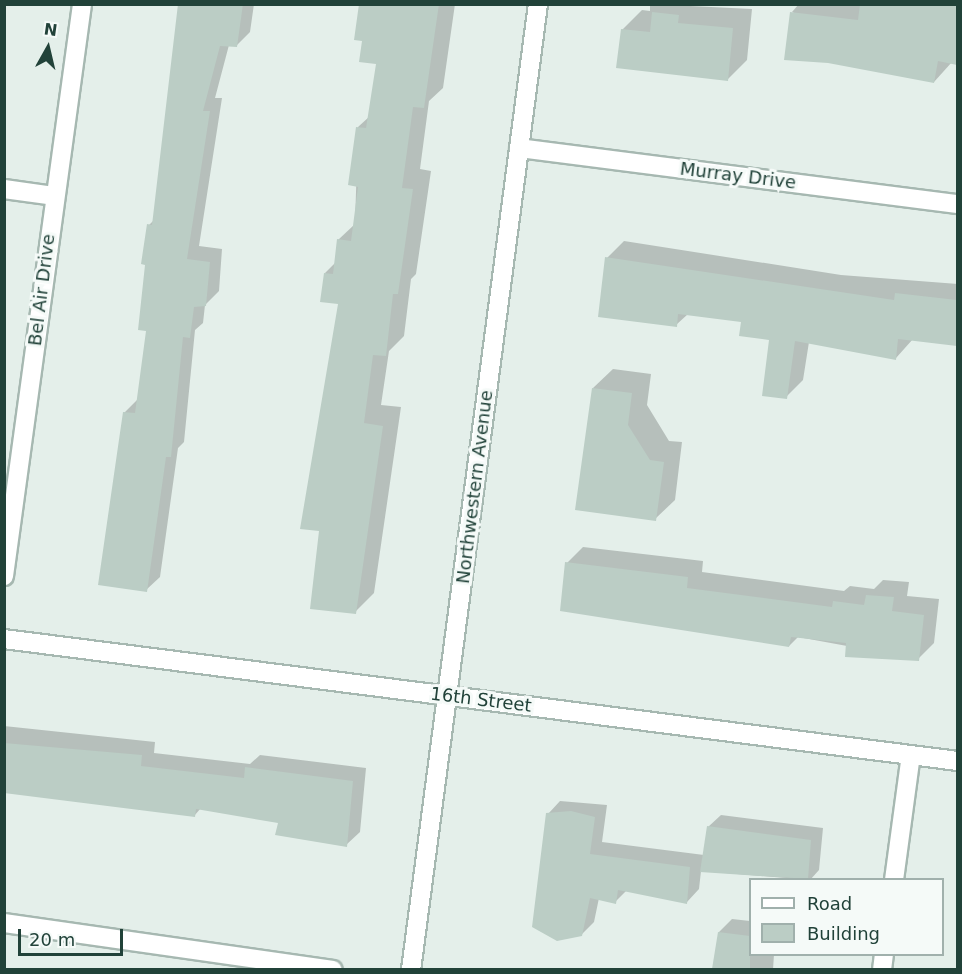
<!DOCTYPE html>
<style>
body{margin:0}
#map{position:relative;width:962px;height:974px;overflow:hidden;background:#e4efea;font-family:"DejaVu Sans",sans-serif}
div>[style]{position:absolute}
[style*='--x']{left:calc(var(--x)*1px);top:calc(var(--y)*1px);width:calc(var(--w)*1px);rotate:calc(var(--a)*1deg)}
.shadow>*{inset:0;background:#0003}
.building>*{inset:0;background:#bbcdc5}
.roads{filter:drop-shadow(2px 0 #a6b8b1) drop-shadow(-2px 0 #a6b8b1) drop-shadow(0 2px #a6b8b1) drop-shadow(0 -2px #a6b8b1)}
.lane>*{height:18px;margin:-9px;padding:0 9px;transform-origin:9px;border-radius:9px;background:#fff}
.street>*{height:18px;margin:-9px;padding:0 9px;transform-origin:9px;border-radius:9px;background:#fff}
.secondary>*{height:18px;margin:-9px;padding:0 9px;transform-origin:9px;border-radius:9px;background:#fff}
span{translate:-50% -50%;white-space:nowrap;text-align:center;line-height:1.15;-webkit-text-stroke:6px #f5faf8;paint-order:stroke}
.street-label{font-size:18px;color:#214239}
.frame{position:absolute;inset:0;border:6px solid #214239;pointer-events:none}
.legend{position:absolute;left:749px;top:878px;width:195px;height:78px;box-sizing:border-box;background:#f5faf8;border:2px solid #a0b0ac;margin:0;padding:8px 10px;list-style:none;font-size:18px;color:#214239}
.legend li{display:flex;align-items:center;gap:12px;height:30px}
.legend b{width:30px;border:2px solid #a0b0ac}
.north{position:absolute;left:18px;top:18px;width:60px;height:60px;-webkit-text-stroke:4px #f5faf8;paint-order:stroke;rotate:8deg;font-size:16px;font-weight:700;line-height:24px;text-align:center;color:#214239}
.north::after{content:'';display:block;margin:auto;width:21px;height:27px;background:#214239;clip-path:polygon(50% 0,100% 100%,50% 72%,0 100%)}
.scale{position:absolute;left:18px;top:929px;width:105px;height:27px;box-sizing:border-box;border:3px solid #214239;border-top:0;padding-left:8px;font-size:18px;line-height:21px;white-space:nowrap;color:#214239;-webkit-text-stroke:4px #f5faf8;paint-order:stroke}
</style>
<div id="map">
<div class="shadow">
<i style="clip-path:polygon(180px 4px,254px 4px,250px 32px,236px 46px,229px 45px,215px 98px,222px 98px,199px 246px,222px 249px,219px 291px,205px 305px,203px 323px,195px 330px,184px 442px,178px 448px,160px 577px,146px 590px,124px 413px,138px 399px,148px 330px,149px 225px,155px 219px)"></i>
<i style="clip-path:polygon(361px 4px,455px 4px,443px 88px,429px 101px,420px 169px,431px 171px,416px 274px,411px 279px,404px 336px,389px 351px,381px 405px,401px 407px,374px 593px,355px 612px,320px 529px,340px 303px,325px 273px,336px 262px,338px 240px,355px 224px,358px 127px,370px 116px,377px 63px,364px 40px)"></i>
<i style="clip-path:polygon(650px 4px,752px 9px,747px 60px,728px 79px,622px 30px,642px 10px,650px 11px)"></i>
<i style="clip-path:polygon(799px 4px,958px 4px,958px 63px,952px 62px,934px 82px,792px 12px)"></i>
<i style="clip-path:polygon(624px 241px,841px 275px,958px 284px,958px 344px,913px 339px,896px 358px,809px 342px,803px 380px,786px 397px,771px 339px,743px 321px,688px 314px,676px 325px,607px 258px)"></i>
<i style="clip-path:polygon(613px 369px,651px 374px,647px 405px,669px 441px,682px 442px,675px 500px,655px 519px,593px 388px)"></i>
<i style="clip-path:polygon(583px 547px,703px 561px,702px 572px,844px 591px,850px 586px,874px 589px,883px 580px,909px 582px,907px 596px,939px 599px,934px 643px,918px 659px,798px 637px,789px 646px,567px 563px)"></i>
<i style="clip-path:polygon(4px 726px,155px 742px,154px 753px,250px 764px,260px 755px,366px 768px,360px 832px,346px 845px,280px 822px,201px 808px,194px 816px,4px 791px)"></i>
<i style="clip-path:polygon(560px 801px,607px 805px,602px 842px,704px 855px,708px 827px,721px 815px,823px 828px,819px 870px,810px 880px,701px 871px,699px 889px,687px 902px,627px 890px,615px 902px,599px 898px,594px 922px,581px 935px,548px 814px)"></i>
<i style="clip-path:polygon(732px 919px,750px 921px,750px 954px,774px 954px,773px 970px,713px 970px,719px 932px)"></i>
</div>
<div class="building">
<i style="clip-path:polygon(178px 4px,243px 4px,237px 47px,220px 46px,203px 111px,210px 111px,187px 259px,210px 262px,206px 306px,194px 307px,190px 338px,183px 337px,171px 457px,166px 457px,147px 592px,98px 585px,123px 412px,135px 413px,146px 331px,138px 330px,145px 265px,141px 264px,147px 224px,152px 225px)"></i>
<i style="clip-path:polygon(359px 4px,439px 4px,424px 108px,413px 107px,402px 188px,413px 189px,398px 294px,393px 294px,386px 356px,373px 355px,364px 423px,383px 426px,356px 614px,310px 609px,319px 531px,300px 529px,338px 304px,320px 302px,324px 273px,333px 274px,337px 239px,351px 241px,358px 187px,348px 185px,356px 127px,366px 128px,376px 64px,359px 62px,362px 41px,354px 40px)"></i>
<i style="clip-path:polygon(860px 4px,957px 4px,957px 65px,938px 61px,934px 83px,828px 63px,784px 60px,790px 12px,858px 20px)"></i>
<i style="clip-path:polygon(652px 12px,679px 15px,678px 23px,733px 28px,728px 81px,616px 68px,621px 29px,650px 32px)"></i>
<i style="clip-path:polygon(605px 257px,894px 300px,895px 293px,957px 300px,957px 346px,898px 339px,896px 360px,795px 341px,787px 399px,762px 396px,769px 340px,739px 336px,741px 322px,678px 314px,677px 327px,598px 317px)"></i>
<i style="clip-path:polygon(592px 388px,632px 393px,628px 425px,650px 460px,664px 462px,656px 521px,575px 510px)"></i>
<i style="clip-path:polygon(565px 562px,688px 577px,687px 588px,832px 607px,833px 601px,864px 605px,866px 595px,894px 597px,892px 611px,924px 615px,919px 661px,845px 657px,846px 643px,791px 637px,789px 647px,560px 611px)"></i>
<i style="clip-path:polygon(4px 743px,142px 755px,141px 766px,244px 778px,245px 767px,353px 781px,347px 847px,275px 835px,278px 823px,196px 809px,195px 817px,4px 793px)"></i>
<i style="clip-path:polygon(571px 811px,595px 817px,590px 854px,690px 867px,687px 904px,618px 890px,616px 904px,590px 898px,582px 936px,557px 941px,532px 927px,546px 813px)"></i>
<i style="clip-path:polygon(707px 826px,811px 840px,808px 879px,700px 872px)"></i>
<i style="clip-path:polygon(718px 932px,750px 936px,750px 969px,712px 969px)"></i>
</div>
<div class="roads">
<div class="lane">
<i style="--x:4;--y:923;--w:332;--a:8.1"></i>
</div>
<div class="street">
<i style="--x:519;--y:148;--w:443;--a:7.3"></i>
<i style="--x:4;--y:189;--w:50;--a:8"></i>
<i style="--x:4;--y:576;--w:577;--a:-82.23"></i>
<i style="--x:4;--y:639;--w:962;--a:7.29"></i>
<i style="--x:894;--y:880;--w:126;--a:-82.3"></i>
<i style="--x:882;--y:970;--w:16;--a:-83"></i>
</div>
<div class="secondary">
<i style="--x:411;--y:970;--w:974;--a:-82.51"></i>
</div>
</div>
<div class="street-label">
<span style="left:738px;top:176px;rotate:7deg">Murray Drive</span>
<span style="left:42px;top:290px;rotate:-83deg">Bel Air Drive</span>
<span style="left:475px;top:487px;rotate:-83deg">Northwestern Avenue</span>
<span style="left:481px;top:700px;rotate:7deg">16th Street</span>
</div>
<div class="frame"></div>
<ul class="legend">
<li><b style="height:8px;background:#fff"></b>Road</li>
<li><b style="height:16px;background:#bbcdc5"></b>Building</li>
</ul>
<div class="north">N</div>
<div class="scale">20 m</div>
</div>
